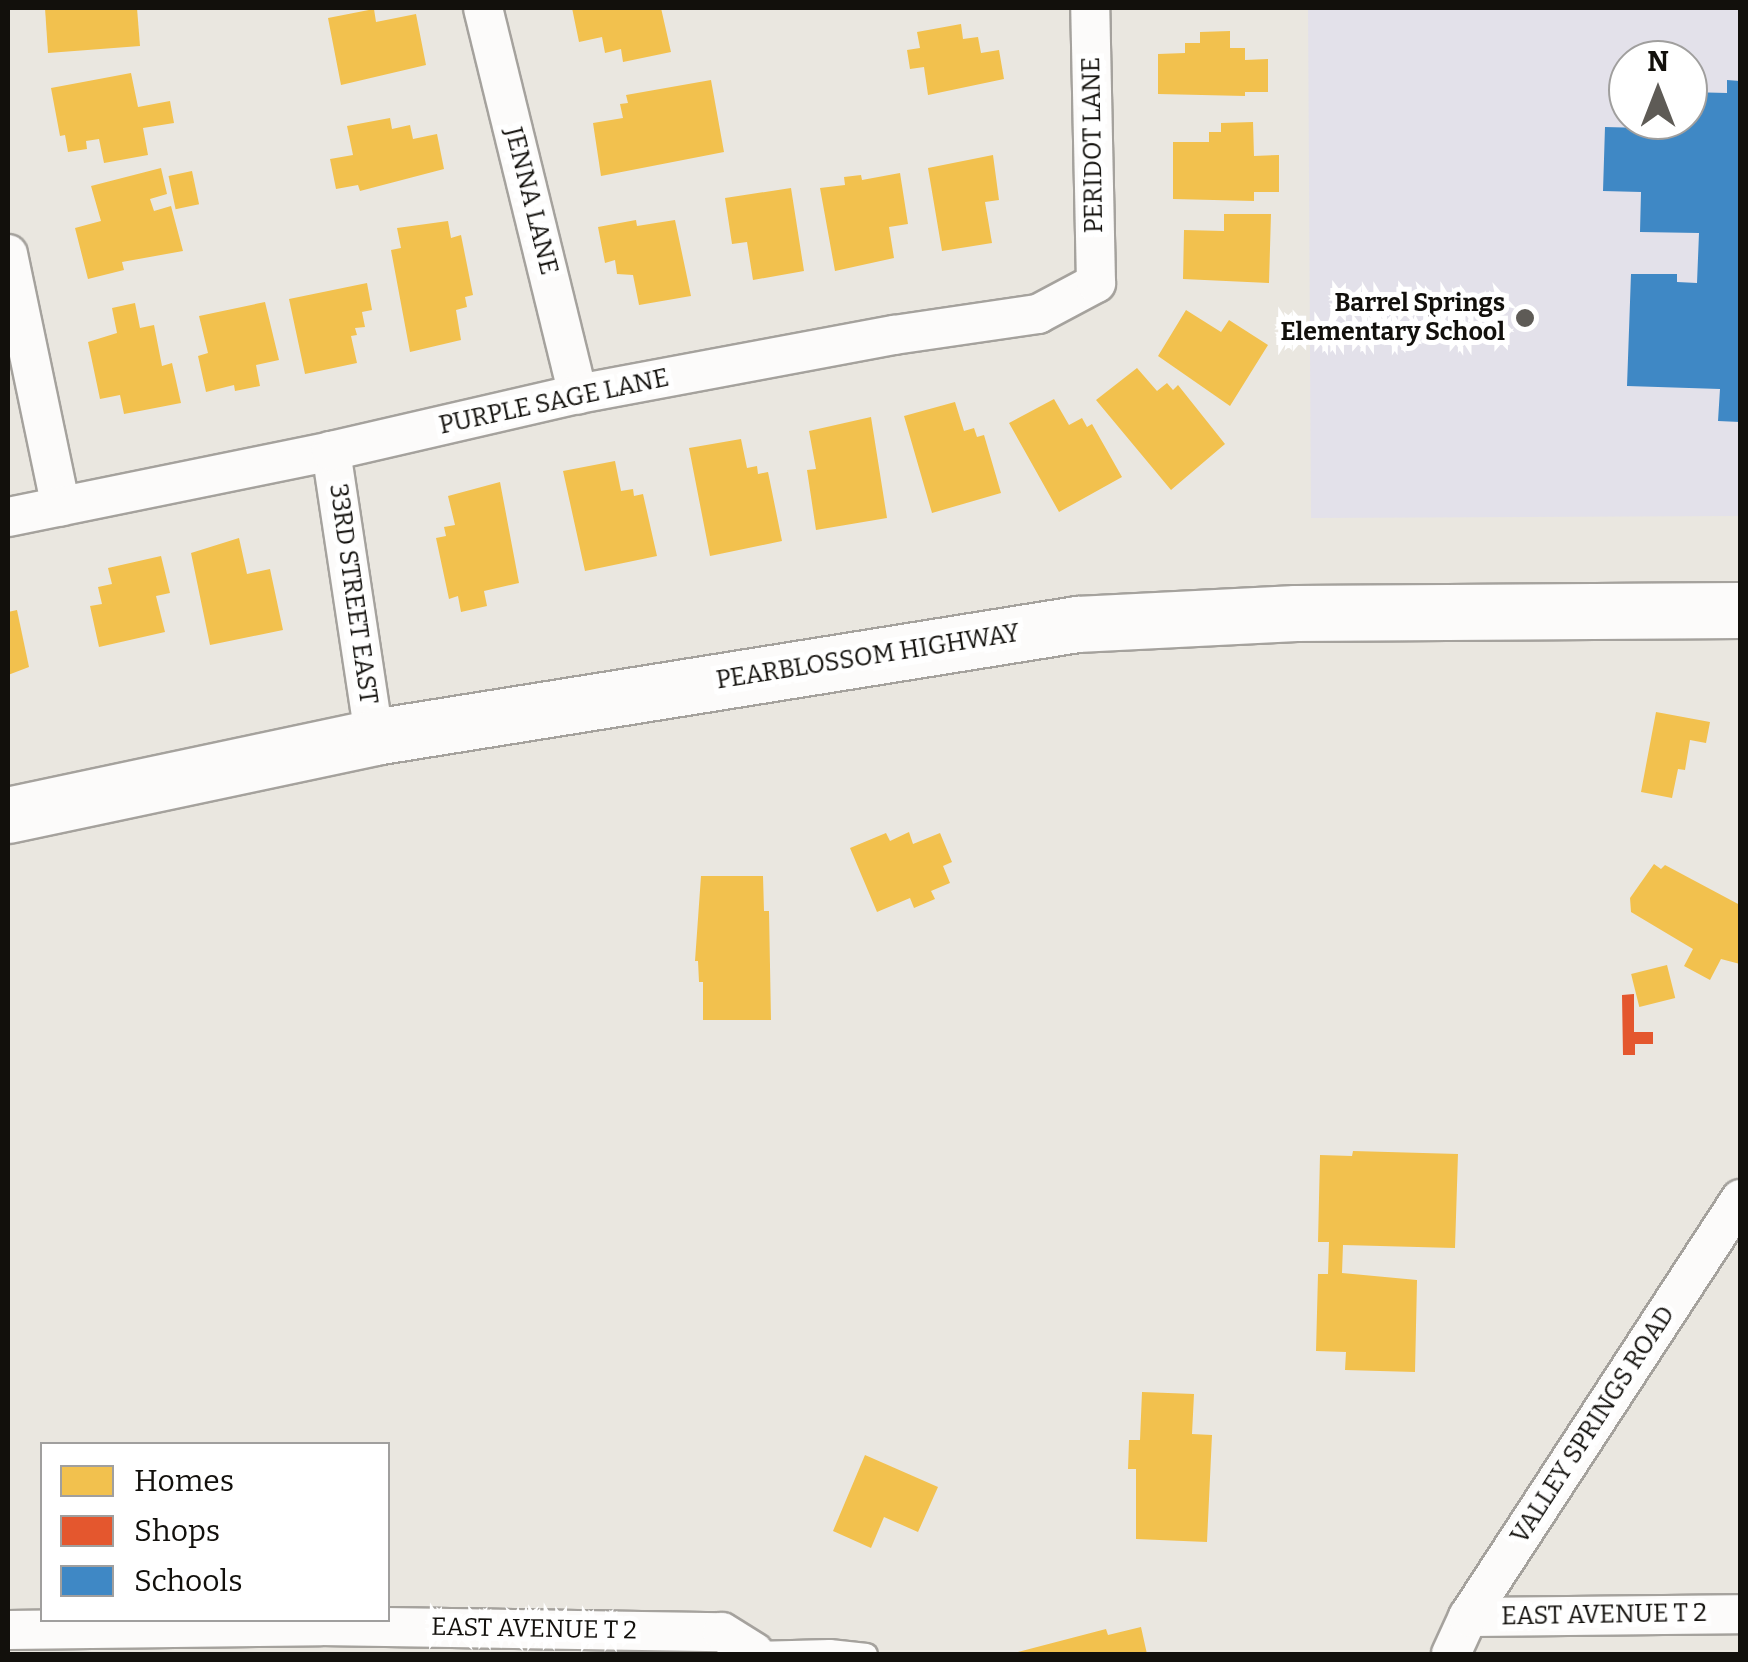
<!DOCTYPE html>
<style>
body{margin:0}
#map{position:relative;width:1748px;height:1662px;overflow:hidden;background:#eae7e0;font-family:Bitter,serif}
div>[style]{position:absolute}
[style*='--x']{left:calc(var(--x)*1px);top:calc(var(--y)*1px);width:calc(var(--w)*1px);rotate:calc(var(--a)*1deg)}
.education>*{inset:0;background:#e3e1ea}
.homes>*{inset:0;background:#f2c14e;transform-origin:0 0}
.shops>*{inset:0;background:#e4572e}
.schools>*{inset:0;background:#3f88c5}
.roads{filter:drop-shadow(2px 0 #a5a29d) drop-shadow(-2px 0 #a5a29d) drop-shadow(0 2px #a5a29d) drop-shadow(0 -2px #a5a29d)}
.service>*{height:20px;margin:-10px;padding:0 10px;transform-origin:10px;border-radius:10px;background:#fcfbfa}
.minor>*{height:38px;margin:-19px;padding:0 19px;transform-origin:19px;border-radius:19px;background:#fcfbfa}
.primary>*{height:55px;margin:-27.5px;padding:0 27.5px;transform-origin:27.5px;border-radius:27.5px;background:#fcfbfa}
.dots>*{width:28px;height:28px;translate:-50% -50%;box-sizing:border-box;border:5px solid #fff;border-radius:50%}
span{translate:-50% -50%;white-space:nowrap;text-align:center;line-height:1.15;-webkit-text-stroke:10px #fff;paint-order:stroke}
.street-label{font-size:25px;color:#12100c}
.poi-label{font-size:25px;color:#12100c;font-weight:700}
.right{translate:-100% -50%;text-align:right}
.frame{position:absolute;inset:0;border:10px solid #12100c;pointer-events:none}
.legend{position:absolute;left:40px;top:1442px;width:350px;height:180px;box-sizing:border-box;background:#fff;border:2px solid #a09f9e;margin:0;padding:12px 18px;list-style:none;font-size:30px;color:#12100c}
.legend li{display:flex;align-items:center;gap:20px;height:50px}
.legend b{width:50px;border:2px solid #a09f9e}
.north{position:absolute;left:1608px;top:40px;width:100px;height:100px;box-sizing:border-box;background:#fff;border:2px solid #a09f9e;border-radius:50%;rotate:0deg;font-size:28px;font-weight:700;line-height:40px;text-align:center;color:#12100c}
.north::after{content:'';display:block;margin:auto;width:35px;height:45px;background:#5e5b56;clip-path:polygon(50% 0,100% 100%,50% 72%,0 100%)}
</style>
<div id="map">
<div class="education">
<i style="clip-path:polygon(evenodd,1308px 8px,1740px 8px,1740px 516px,1311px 518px,1308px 8px,1628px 60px,1688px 60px,1688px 120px,1628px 120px,1628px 60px)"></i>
</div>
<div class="homes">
<i style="clip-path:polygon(45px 8px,137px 8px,140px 46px,48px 53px)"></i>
<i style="clip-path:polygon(572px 8px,661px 8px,671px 52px,623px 62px,621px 49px,605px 53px,602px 37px,579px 42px)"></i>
<i style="clip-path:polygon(374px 9px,376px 22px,416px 14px,426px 65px,341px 85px,328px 18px)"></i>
<i style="clip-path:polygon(961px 24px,963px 39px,978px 37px,981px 53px,999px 50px,1004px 79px,928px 95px,924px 67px,910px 69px,907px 50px,920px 48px,917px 32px)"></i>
<i style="clip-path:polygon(1230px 31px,1230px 48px,1245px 48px,1245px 60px,1268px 59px,1268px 92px,1245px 92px,1245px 96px,1158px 94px,1158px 54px,1185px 53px,1185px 43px,1200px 43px,1200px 32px)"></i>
<i style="clip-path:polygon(131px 73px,138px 107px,170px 101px,174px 123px,143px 128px,148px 155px,104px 163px,99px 139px,86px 141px,87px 149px,68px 152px,65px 135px,60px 136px,51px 88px)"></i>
<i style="clip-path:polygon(711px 80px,724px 152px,601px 176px,593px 123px,623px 118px,620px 104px,628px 103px,626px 95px)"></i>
<i style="clip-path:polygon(390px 118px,392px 129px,410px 125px,413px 139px,437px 134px,444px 169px,360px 191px,358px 185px,336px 189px,330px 159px,353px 155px,347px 126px)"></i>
<i style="clip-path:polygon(1253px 122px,1254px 156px,1279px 155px,1279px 192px,1254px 192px,1254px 201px,1173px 199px,1173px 142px,1209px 142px,1209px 132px,1221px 132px,1221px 123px)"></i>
<i style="clip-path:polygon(993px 155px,999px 200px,985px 202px,992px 243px,942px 251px,928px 168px)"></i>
<i style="clip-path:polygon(161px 168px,167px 194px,150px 199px,154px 211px,171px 206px,183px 251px,122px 262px,124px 270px,88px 279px,75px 228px,101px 221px,91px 186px)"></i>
<i style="left:192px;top:171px;width:34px;height:24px;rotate:78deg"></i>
<i style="clip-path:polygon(900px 173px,908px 224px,889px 227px,894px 258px,835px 271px,820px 188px,845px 185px,844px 177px,861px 175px,862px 180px)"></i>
<i style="clip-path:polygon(791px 188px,804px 271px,753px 280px,747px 242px,732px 244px,725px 198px)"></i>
<i style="clip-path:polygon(1224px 214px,1271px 214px,1269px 283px,1183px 279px,1184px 230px,1224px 231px)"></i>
<i style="clip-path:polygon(636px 220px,637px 226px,675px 220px,691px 296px,639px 305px,633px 275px,617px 274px,615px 260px,605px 263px,598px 227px)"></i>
<i style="clip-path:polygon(448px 221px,451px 238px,461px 235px,473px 295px,465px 297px,467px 307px,456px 310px,461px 340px,410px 352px,391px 250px,401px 248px,397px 228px)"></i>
<i style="clip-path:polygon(367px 283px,372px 310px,362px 312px,365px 327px,355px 328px,357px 335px,351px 336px,357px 363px,305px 374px,289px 299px)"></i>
<i style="clip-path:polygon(265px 302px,279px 360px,256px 365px,260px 386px,235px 391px,234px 385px,206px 392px,198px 356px,208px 353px,199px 316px)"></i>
<i style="clip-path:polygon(135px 303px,140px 328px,154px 325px,162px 366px,172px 363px,181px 403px,124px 414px,120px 395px,100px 399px,88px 342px,117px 333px,112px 308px)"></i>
<i style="clip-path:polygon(1186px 310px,1221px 332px,1229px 320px,1268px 345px,1230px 406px,1158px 356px)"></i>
<i style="clip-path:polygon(1137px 368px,1157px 391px,1167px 383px,1173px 390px,1178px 385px,1225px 444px,1171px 490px,1096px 400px)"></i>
<i style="clip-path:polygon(1054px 399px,1069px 425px,1082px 418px,1087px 427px,1092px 424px,1122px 477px,1059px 512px,1009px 423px)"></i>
<i style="clip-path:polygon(955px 402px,964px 431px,974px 428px,977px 437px,984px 435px,1001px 493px,932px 513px,904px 416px)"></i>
<i style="clip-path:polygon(871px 417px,887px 518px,816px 530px,807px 470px,816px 469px,809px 431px)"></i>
<i style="clip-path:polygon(741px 439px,747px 468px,757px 466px,758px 474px,768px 472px,782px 541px,710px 556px,689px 448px)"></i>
<i style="clip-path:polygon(615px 461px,621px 491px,633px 489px,634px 496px,643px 494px,657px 556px,585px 571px,563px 471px)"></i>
<i style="clip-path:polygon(500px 482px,519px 583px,484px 591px,487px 606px,461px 612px,458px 596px,449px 599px,436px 538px,446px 536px,444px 527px,455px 525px,448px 496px)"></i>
<i style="clip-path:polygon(239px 538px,247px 574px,270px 569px,283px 630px,210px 645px,191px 553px)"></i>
<i style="clip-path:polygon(161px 556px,170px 593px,156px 596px,165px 632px,99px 647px,90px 606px,102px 604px,98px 587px,112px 584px,108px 568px)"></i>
<i style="clip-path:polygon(17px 610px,29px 667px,8px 675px,8px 612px)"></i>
<i style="clip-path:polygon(1656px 712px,1710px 722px,1706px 743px,1690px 740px,1685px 770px,1678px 769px,1672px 798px,1641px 792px)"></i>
<i style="clip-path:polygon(909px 832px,913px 844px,940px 833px,952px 862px,943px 866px,950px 883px,931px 891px,935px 899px,914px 908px,910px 898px,877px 912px,850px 848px,886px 833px,890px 841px)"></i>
<i style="clip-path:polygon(1654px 864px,1661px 869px,1665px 865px,1740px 905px,1740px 964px,1721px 959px,1710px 980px,1684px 966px,1693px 949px,1631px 912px,1630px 898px)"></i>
<i style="clip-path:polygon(701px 876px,763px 876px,764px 911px,769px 911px,771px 1020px,703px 1020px,703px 982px,699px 982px,698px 961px,695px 961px)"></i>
<i style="left:1667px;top:965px;width:34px;height:37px;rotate:76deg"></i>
<i style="clip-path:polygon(1353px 1151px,1458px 1154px,1455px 1248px,1343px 1245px,1342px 1273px,1417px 1280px,1415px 1372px,1345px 1370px,1346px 1352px,1316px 1351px,1318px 1274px,1328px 1274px,1329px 1242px,1318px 1242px,1320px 1155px,1352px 1156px)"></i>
<i style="clip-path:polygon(1142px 1392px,1194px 1394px,1192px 1434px,1212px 1435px,1207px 1542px,1136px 1539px,1136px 1469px,1128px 1469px,1129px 1440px,1140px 1440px)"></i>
<i style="clip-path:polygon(865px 1455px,938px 1487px,918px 1532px,884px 1517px,871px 1548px,833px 1531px)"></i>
<i style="clip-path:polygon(1141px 1627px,1147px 1654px,1010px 1654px,1106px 1629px,1108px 1635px)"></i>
</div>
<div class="shops">
<i style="clip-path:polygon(1634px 994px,1634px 1032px,1653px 1032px,1653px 1044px,1635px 1044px,1635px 1055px,1623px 1055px,1622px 995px)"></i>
</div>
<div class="schools">
<i style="clip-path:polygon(1727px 80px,1740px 81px,1740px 422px,1718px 421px,1720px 389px,1627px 386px,1631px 274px,1677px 274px,1677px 282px,1697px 283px,1699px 233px,1640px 232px,1641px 192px,1603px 191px,1605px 127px,1643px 128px,1643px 120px,1688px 120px,1688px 92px,1727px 93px)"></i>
</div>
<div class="roads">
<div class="service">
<i style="--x:754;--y:1652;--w:76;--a:-1.5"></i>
<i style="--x:830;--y:1650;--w:37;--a:6"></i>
</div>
<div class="minor">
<i style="--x:483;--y:8;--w:398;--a:76.2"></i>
<i style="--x:8;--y:254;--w:258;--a:78.2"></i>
<i style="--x:331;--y:451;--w:289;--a:81.4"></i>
<i style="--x:8;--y:517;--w:330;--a:-11.5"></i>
<i style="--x:331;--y:451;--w:253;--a:-13"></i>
<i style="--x:578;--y:394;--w:321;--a:-10.6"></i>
<i style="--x:894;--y:335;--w:146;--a:-8.3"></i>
<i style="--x:1038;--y:314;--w:66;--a:-28.1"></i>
<i style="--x:1096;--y:283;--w:275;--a:-91.2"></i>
<i style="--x:1468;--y:1617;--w:272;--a:-0.6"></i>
<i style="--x:8;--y:1630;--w:312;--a:-0.7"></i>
<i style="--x:320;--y:1626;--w:402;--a:0.9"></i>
<i style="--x:722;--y:1632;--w:38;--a:32"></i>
<i style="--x:1451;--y:1654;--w:41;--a:-65.3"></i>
<i style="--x:1468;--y:1617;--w:499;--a:-56.9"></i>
</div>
<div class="primary">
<i style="--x:8;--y:815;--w:374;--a:-12"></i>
<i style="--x:374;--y:737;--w:712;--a:-9.13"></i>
<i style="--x:1077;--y:624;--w:219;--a:-2.9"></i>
<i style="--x:1296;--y:613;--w:444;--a:-0.4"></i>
</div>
</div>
<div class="dots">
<i style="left:1525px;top:318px;background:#5e5b56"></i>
</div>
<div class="street-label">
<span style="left:1093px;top:145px;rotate:-91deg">PERIDOT LANE</span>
<span style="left:531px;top:201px;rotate:76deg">JENNA LANE</span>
<span style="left:554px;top:402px;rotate:-12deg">PURPLE SAGE LANE</span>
<span style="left:353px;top:594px;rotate:82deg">33RD STREET EAST</span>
<span style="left:868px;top:657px;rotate:-9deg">PEARBLOSSOM HIGHWAY</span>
<span style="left:1593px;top:1425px;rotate:-57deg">VALLEY SPRINGS ROAD</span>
<span style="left:1604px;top:1615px;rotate:-1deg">EAST AVENUE T 2</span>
<span style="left:534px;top:1629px;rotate:1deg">EAST AVENUE T 2</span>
</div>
<div class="poi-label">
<span class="right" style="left:1505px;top:318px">Barrel Springs<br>Elementary School</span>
</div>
<div class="frame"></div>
<ul class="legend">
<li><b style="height:28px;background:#f2c14e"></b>Homes</li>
<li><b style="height:28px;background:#e4572e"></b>Shops</li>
<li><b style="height:28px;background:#3f88c5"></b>Schools</li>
</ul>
<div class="north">N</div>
</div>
